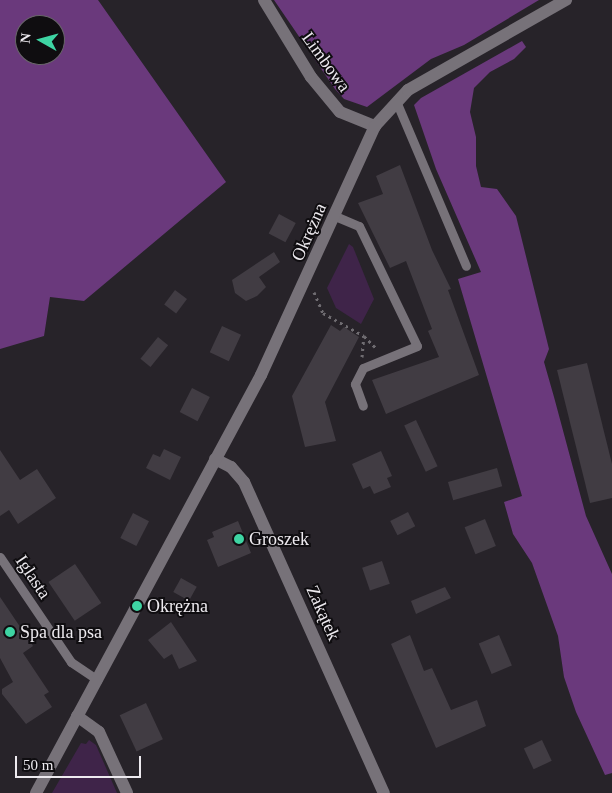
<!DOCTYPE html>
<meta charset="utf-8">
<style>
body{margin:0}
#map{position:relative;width:612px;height:793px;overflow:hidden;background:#272329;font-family:"Times New Roman",serif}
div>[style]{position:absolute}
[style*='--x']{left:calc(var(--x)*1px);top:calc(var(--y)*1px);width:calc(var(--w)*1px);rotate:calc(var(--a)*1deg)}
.green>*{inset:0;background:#3f2449}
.forest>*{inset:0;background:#6a397c}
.building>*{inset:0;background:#413c43;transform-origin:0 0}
.path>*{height:3px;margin-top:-1.5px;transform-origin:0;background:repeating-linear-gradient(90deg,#6f6c71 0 2.5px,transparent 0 6.5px)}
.service>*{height:9px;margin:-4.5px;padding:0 4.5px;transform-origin:4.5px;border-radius:4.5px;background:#777279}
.minor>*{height:12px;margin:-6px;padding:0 6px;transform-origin:6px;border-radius:6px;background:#777279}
.dots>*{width:14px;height:14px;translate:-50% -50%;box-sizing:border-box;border:2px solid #0f0d10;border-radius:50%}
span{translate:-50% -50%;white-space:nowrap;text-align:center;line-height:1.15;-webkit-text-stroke:4px #0f0d10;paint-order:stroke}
.street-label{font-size:18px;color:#edeaef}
.poi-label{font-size:18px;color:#edeaef}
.left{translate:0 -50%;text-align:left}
.north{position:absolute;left:15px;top:15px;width:50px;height:50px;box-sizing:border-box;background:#0f0d10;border:1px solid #686569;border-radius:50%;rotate:277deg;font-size:14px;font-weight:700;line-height:20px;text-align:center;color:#edeaef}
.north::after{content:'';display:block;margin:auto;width:18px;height:22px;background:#3ed4a3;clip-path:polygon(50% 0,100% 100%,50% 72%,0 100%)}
.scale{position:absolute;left:15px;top:756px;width:126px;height:22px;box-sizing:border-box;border:2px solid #edeaef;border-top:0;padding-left:6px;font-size:15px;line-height:18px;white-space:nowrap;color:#edeaef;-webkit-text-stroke:4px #0f0d10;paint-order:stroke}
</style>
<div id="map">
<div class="green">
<i style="clip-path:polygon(349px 244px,353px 247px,374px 299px,361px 324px,336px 308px,327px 288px)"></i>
<i style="clip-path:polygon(89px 740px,96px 745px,117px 793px,52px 793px,81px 743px,86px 744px)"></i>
</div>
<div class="forest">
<i style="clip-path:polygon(evenodd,0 0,98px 0,226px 182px,84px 301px,50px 297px,44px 336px,0 349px,0 0,25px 25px,55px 25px,55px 55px,25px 55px,25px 25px)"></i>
<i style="clip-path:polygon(274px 0,539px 0,464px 45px,431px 59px,367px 107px,344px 99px,335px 89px)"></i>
<i style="clip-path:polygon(522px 41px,526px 47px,514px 59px,490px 72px,474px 88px,470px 112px,476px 137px,476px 166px,481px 187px,497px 189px,516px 216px,549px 349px,544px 362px,554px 397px,586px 516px,612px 574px,612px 773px,605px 775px,576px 712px,564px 677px,558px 636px,532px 563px,513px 534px,504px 502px,522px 496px,458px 279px,481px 272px,436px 169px,414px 105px,421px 98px)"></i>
</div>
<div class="building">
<i style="clip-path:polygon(400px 165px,432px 250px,451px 289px,448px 290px,479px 375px,386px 414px,372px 380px,439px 357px,428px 331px,432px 329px,406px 261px,390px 268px,358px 203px,383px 194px,376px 176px)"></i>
<i style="left:279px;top:214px;width:19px;height:22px;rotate:28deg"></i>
<i style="clip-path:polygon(274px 252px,280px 262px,259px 277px,266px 287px,257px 296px,246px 301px,235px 293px,232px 280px)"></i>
<i style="left:175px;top:290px;width:15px;height:18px;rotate:37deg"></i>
<i style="clip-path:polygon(331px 325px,340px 331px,344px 327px,359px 337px,325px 402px,336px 441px,305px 447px,292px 396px)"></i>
<i style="left:222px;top:326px;width:21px;height:29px;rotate:25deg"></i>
<i style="left:158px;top:337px;width:13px;height:28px;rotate:39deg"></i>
<i style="clip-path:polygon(587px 363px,612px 464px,612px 498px,590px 503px,557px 370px)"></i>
<i style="left:192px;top:388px;width:20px;height:27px;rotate:27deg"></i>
<i style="left:416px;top:420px;width:51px;height:13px;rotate:65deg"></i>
<i style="clip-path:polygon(164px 449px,181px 457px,170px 480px,146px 468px,153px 454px,160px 457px)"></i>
<i style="clip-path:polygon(0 450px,20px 480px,37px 469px,56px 498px,18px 524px,9px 510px,0 516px)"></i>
<i style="clip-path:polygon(381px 451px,392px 476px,387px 478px,391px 487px,374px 494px,370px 486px,363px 489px,352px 464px)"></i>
<i style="left:497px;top:468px;width:19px;height:51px;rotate:74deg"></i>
<i style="left:408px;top:512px;width:16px;height:20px;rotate:63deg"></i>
<i style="left:133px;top:513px;width:18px;height:28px;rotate:27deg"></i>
<i style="left:485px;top:519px;width:29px;height:22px;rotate:68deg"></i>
<i style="clip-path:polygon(238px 521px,251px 553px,218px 567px,207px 540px,214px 537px,212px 532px)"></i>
<i style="left:382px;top:561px;width:24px;height:21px;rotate:71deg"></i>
<i style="left:75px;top:564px;width:47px;height:32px;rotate:56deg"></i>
<i style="left:181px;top:578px;width:18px;height:16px;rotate:29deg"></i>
<i style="clip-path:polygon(445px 587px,451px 598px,416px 614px,411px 601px)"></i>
<i style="clip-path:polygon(0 597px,33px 646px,23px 653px,49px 692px,44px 695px,52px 707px,26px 724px,2px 694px,2px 689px,13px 682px,0 658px)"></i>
<i style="clip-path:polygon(171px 622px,197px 661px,179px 669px,172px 654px,164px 659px,148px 640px)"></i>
<i style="clip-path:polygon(410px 635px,424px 671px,432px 668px,451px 710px,477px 700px,486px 726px,436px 748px,391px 644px)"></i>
<i style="left:499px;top:635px;width:33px;height:22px;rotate:67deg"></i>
<i style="left:146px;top:703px;width:40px;height:29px;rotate:65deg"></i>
<i style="left:542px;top:740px;width:23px;height:20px;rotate:65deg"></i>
</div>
<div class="path">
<i style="--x:314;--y:292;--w:23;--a:67"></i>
<i style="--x:323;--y:313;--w:47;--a:29.3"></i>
<i style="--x:364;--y:336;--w:18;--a:45"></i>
<i style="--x:362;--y:357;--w:21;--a:-85"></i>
</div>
<div class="service">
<i style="--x:396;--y:101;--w:179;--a:67"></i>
<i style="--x:335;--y:216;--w:26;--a:23"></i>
<i style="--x:359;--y:226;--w:133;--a:64.2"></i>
<i style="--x:417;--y:346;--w:58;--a:157.8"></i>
<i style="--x:363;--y:368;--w:18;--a:117"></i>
<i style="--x:355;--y:384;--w:23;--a:70"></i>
<i style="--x:0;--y:557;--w:127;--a:55.9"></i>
<i style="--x:71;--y:662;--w:32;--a:34"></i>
</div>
<div class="minor">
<i style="--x:264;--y:0;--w:90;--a:58.6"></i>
<i style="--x:311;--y:77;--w:45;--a:50.4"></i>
<i style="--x:340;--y:112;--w:38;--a:22"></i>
<i style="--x:215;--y:459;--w:18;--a:27"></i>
<i style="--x:231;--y:467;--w:20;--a:49"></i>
<i style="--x:244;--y:482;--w:341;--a:65.8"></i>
<i style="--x:77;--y:716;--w:27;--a:36"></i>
<i style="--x:99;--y:732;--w:67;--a:65.3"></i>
<i style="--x:36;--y:793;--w:475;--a:-61.7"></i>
<i style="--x:261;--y:375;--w:274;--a:-65.4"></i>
<i style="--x:375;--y:126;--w:49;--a:-47.5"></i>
<i style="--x:408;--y:90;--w:182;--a:-29.7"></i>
</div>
<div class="dots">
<i style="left:239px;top:539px;background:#3ed4a3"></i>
<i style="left:137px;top:606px;background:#3ed4a3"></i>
<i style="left:10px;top:632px;background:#3ed4a3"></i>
</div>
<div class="street-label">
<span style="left:326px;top:62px;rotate:54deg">Limbowa</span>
<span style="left:309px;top:232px;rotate:-66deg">Okrężna</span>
<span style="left:33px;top:577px;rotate:56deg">Iglasta</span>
<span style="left:323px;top:613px;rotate:66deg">Zakątek</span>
</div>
<div class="poi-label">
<span class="left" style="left:249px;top:539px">Groszek</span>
<span class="left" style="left:147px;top:606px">Okrężna</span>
<span class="left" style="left:20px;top:632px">Spa dla psa</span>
</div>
<div class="north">N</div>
<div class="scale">50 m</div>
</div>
